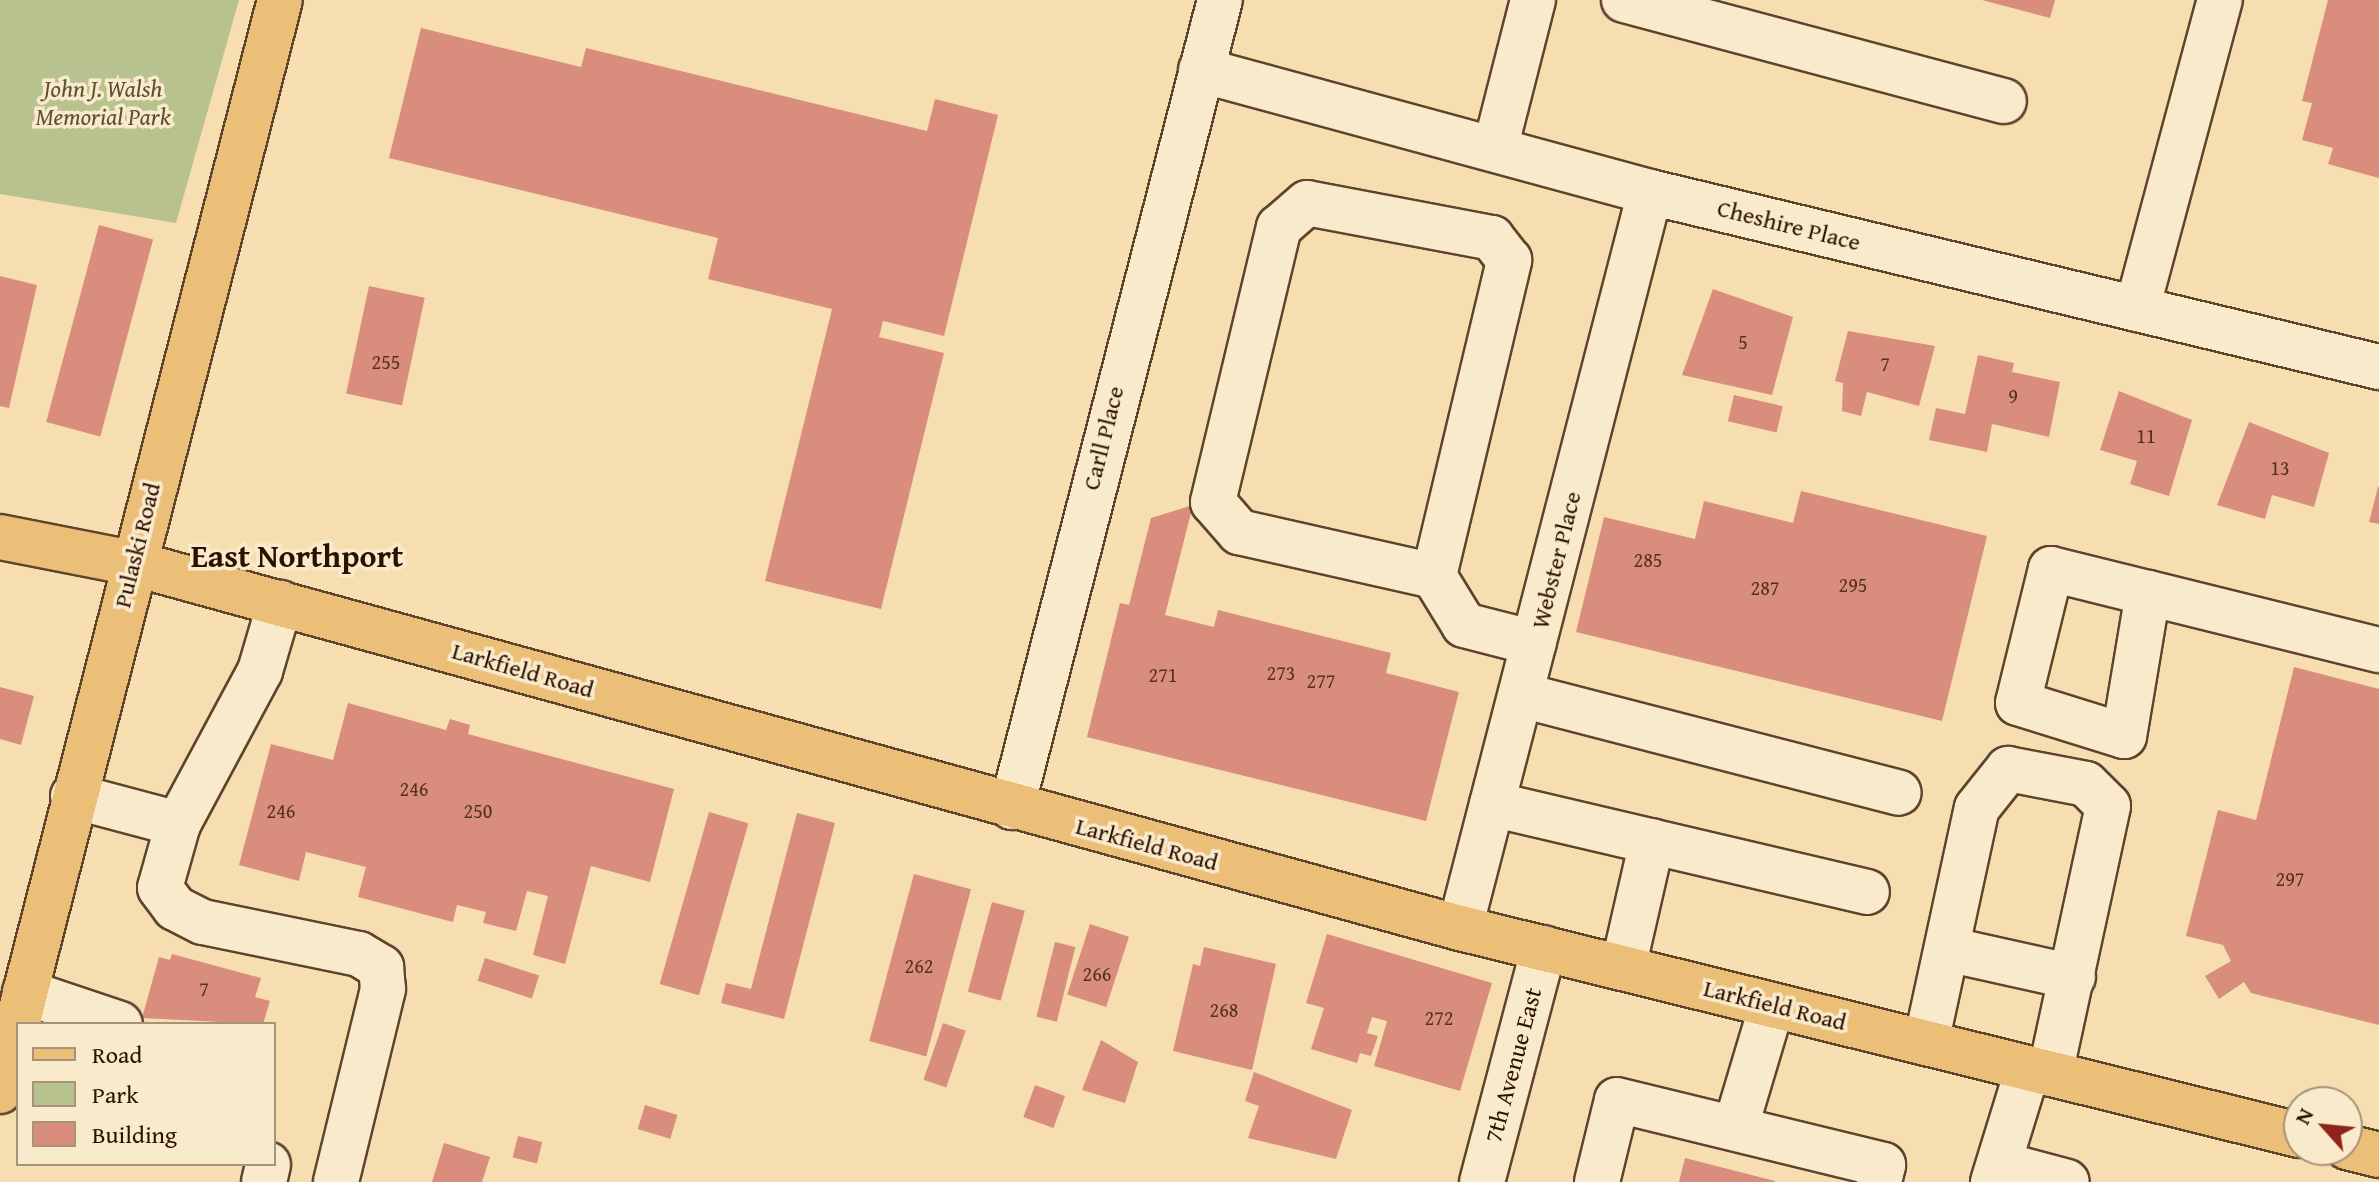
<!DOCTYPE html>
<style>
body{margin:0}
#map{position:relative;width:2379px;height:1182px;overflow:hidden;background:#f7deb1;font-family:"Gentium Book Plus",serif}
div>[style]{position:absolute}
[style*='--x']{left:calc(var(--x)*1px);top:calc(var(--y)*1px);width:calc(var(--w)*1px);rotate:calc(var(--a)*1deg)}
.green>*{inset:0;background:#b8c28f}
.building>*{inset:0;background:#d98d7c;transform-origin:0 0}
.roads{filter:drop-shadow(2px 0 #5e442c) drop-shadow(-2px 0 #5e442c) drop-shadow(0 2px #5e442c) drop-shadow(0 -2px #5e442c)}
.minor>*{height:44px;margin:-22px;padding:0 22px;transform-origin:22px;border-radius:22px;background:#faeacc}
.major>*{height:44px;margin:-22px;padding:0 22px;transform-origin:22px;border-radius:22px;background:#ecbf78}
span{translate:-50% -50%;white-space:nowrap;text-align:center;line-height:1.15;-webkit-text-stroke:7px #faeacc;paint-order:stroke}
.number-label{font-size:20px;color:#56301f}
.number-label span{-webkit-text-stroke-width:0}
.park-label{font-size:24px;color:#5c4f32;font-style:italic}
.street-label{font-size:24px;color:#2b1100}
.district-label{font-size:32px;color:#2b1100;font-weight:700}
.legend{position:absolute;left:16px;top:1022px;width:260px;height:144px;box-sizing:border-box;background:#faeacc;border:2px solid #a7937a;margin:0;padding:10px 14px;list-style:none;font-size:24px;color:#2b1100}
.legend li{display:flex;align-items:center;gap:16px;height:40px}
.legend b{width:40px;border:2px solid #a7937a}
.north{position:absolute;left:2283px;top:1086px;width:80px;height:80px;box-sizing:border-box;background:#faeacc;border:2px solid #a7937a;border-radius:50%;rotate:297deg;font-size:22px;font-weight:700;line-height:32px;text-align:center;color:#2b1100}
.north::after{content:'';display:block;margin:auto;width:28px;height:36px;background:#8f2418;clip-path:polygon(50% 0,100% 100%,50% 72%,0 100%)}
</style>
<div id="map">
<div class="green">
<i style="clip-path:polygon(0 0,239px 0,176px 223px,0 194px)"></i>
</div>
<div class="building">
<i style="clip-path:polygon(1982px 0,2055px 0,2050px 18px)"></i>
<i style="clip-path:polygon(2328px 0,2379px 0,2379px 178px,2328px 164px,2333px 148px,2302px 140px,2312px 103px,2302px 101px)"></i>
<i style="clip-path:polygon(421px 28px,581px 67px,586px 48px,927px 131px,935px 99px,998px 115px,944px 336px,883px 321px,879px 337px,944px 353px,881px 609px,765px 581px,832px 309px,708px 279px,718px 238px,389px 158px)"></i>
<i style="left:99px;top:225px;width:56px;height:204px;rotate:15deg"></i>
<i style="clip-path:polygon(0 276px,37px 285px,9px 408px,0 406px)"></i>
<i style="left:369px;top:286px;width:57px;height:110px;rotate:12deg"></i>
<i style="clip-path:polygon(1713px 289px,1793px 317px,1772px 395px,1682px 375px)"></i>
<i style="clip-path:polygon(1848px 331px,1935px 346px,1919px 406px,1867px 392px,1861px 416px,1842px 411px,1843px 383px,1835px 381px)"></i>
<i style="clip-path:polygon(1978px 355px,2014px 363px,2012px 372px,2060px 382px,2049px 437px,1992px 424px,1987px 452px,1929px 440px,1936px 408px,1965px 414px)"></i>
<i style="clip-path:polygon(2119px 391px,2192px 420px,2169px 496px,2130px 484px,2137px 461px,2100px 450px)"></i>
<i style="left:1734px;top:395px;width:50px;height:27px;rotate:13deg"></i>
<i style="clip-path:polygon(2249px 422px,2329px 453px,2314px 507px,2272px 495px,2265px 519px,2217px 505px)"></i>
<i style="clip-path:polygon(2378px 487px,2379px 487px,2379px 524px,2369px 522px)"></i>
<i style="clip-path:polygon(1801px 491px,1987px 536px,1942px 721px,1576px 632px,1604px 517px,1695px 539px,1704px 501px,1793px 523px)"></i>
<i style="clip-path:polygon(1193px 505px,1165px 615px,1214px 627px,1218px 610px,1391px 653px,1386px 673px,1459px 692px,1426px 821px,1087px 737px,1120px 603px,1129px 605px,1151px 518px)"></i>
<i style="clip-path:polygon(2294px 667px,2379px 689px,2379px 1025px,2251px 993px,2244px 982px,2219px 999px,2205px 976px,2231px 961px,2223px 945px,2186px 936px,2218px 810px,2256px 820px)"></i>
<i style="clip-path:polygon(0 687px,34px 696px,21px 745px,0 739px)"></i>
<i style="clip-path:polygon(348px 703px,446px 730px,450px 719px,470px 725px,468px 734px,674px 789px,650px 882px,591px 866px,565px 964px,533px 955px,548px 896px,527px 891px,516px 931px,483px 923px,486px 912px,457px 905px,453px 922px,358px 897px,366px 867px,306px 852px,299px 881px,239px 865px,271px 744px,333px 760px)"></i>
<i style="left:709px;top:812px;width:41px;height:179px;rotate:16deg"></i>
<i style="clip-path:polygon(797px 813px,835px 823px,784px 1019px,721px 1003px,726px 983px,751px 989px)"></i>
<i style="left:914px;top:874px;width:59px;height:173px;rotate:15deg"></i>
<i style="left:992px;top:902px;width:34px;height:93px;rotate:15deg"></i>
<i style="left:1090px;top:924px;width:41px;height:74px;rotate:18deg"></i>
<i style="clip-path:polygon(1327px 934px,1492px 983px,1460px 1091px,1374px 1066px,1387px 1021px,1372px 1017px,1367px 1033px,1378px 1036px,1371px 1056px,1360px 1053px,1357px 1063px,1311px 1049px,1324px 1008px,1306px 1003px)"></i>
<i style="left:1055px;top:942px;width:21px;height:77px;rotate:14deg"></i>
<i style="clip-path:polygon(1204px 947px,1276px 964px,1252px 1070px,1173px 1051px,1193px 964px,1200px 966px)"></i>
<i style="clip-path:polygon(172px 954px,261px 978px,255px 997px,270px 1001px,263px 1024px,142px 1018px,159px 957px,170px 960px)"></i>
<i style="left:485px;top:958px;width:57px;height:24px;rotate:18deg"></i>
<i style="left:943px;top:1023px;width:24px;height:60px;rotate:19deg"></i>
<i style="clip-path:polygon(1101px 1040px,1138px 1062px,1125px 1103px,1082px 1090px)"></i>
<i style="clip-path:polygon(1254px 1072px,1352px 1110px,1336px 1159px,1248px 1138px,1259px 1106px,1245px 1101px)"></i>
<i style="left:1035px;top:1085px;width:32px;height:34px;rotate:20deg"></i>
<i style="left:645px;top:1105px;width:34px;height:25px;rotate:17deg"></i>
<i style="left:518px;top:1136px;width:25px;height:22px;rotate:14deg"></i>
<i style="clip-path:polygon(444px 1143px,490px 1157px,482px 1182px,432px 1182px)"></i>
<i style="clip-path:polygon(1685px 1158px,1775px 1181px,1775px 1182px,1679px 1182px)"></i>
</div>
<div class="roads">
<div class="minor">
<i style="--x:1624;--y:0;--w:393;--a:14.9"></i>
<i style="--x:1201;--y:70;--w:465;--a:15.2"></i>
<i style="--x:1650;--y:192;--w:750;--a:13.5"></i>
<i style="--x:1496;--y:145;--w:150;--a:-75.7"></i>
<i style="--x:2137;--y:309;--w:320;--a:-75"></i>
<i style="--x:1434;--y:576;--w:325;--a:-76.6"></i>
<i style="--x:1509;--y:260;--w:28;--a:-128"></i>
<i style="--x:1492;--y:238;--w:188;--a:-169.3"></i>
<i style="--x:1307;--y:203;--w:37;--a:139"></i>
<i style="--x:1279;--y:227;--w:283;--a:103.5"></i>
<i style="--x:1213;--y:502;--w:40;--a:49"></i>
<i style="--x:1239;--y:532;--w:200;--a:12.7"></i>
<i style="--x:1434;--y:576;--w:57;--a:58.5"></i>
<i style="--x:1464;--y:625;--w:72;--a:14.4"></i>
<i style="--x:2148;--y:593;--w:145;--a:99.5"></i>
<i style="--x:2124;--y:736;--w:111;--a:-162.7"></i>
<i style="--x:2018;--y:703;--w:138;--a:-76.2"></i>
<i style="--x:2051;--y:569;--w:100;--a:13.9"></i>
<i style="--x:2148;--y:593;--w:238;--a:13.9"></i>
<i style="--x:1521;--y:695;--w:390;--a:14.5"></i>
<i style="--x:73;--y:796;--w:109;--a:14.9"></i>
<i style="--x:178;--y:824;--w:174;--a:-61.8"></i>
<i style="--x:260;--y:671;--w:71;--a:-73.6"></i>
<i style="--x:1492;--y:804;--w:385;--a:13.2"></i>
<i style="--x:1012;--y:807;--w:833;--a:-75.55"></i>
<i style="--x:178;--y:824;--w:66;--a:105.7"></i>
<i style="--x:160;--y:888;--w:25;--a:53"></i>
<i style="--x:175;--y:908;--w:31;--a:27"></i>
<i style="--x:203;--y:922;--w:159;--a:11.6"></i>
<i style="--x:359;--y:954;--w:26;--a:31"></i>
<i style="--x:381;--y:967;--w:22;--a:85"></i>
<i style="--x:383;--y:989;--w:199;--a:103.7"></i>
<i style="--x:1460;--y:928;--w:760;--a:-75.52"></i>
<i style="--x:1947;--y:949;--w:129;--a:12.5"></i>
<i style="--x:1623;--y:968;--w:130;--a:-77.1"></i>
<i style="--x:25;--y:992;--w:100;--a:18.6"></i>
<i style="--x:1926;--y:1043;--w:240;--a:-77.8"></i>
<i style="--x:1977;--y:808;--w:50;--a:-51.5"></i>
<i style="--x:2008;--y:769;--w:79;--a:10.9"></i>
<i style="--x:2086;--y:784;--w:31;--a:45"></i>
<i style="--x:2108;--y:806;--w:274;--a:102.2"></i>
<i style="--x:1736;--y:1126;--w:126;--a:-73.4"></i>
<i style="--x:2000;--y:1164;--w:69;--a:15"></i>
<i style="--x:264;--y:1182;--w:18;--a:-77"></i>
<i style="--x:1482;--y:1182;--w:242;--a:-75.2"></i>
<i style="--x:1597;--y:1182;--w:84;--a:-76.3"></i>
<i style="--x:1617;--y:1100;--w:274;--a:13.7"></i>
<i style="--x:1883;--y:1165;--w:17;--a:103"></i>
<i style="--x:1993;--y:1182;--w:119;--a:-72.9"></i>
</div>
<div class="major">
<i style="--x:0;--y:537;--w:135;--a:11.1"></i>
<i style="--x:132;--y:563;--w:1377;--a:15.37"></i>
<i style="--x:1460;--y:928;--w:864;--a:13.86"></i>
<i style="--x:0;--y:1091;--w:1126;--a:-75.61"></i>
<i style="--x:2347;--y:1147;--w:33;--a:14"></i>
</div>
</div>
<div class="number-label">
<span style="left:1743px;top:341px">5</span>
<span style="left:386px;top:361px">255</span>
<span style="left:1885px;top:363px">7</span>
<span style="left:2013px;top:395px">9</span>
<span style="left:2146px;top:435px">11</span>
<span style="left:2280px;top:467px">13</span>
<span style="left:1648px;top:559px">285</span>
<span style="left:1853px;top:584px">295</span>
<span style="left:1765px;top:587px">287</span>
<span style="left:1281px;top:672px">273</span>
<span style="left:1163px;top:674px">271</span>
<span style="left:1321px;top:680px">277</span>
<span style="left:414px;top:788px">246</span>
<span style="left:281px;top:810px">246</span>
<span style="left:478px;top:810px">250</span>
<span style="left:2290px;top:878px">297</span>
<span style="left:919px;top:965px">262</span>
<span style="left:1097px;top:973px">266</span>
<span style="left:204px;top:988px">7</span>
<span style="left:1224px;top:1009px">268</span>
<span style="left:1439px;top:1017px">272</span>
</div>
<div class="park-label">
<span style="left:103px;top:103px">John J. Walsh<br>Memorial Park</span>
</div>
<div class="street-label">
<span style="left:1789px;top:225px;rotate:14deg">Cheshire Place</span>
<span style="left:1103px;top:438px;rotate:-76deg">Carll Place</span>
<span style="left:137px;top:545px;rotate:-76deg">Pulaski Road</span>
<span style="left:1556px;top:560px;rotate:-76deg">Webster Place</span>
<span style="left:523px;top:670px;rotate:16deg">Larkfield Road</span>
<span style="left:1147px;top:844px;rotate:15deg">Larkfield Road</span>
<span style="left:1775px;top:1005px;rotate:14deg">Larkfield Road</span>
<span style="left:1513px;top:1065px;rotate:-75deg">7th Avenue East</span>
</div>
<div class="district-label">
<span style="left:297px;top:556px">East Northport</span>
</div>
<ul class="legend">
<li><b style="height:10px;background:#ecbf78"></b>Road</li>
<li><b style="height:22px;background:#b8c28f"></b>Park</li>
<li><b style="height:22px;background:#d98d7c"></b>Building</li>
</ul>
<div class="north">N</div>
</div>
